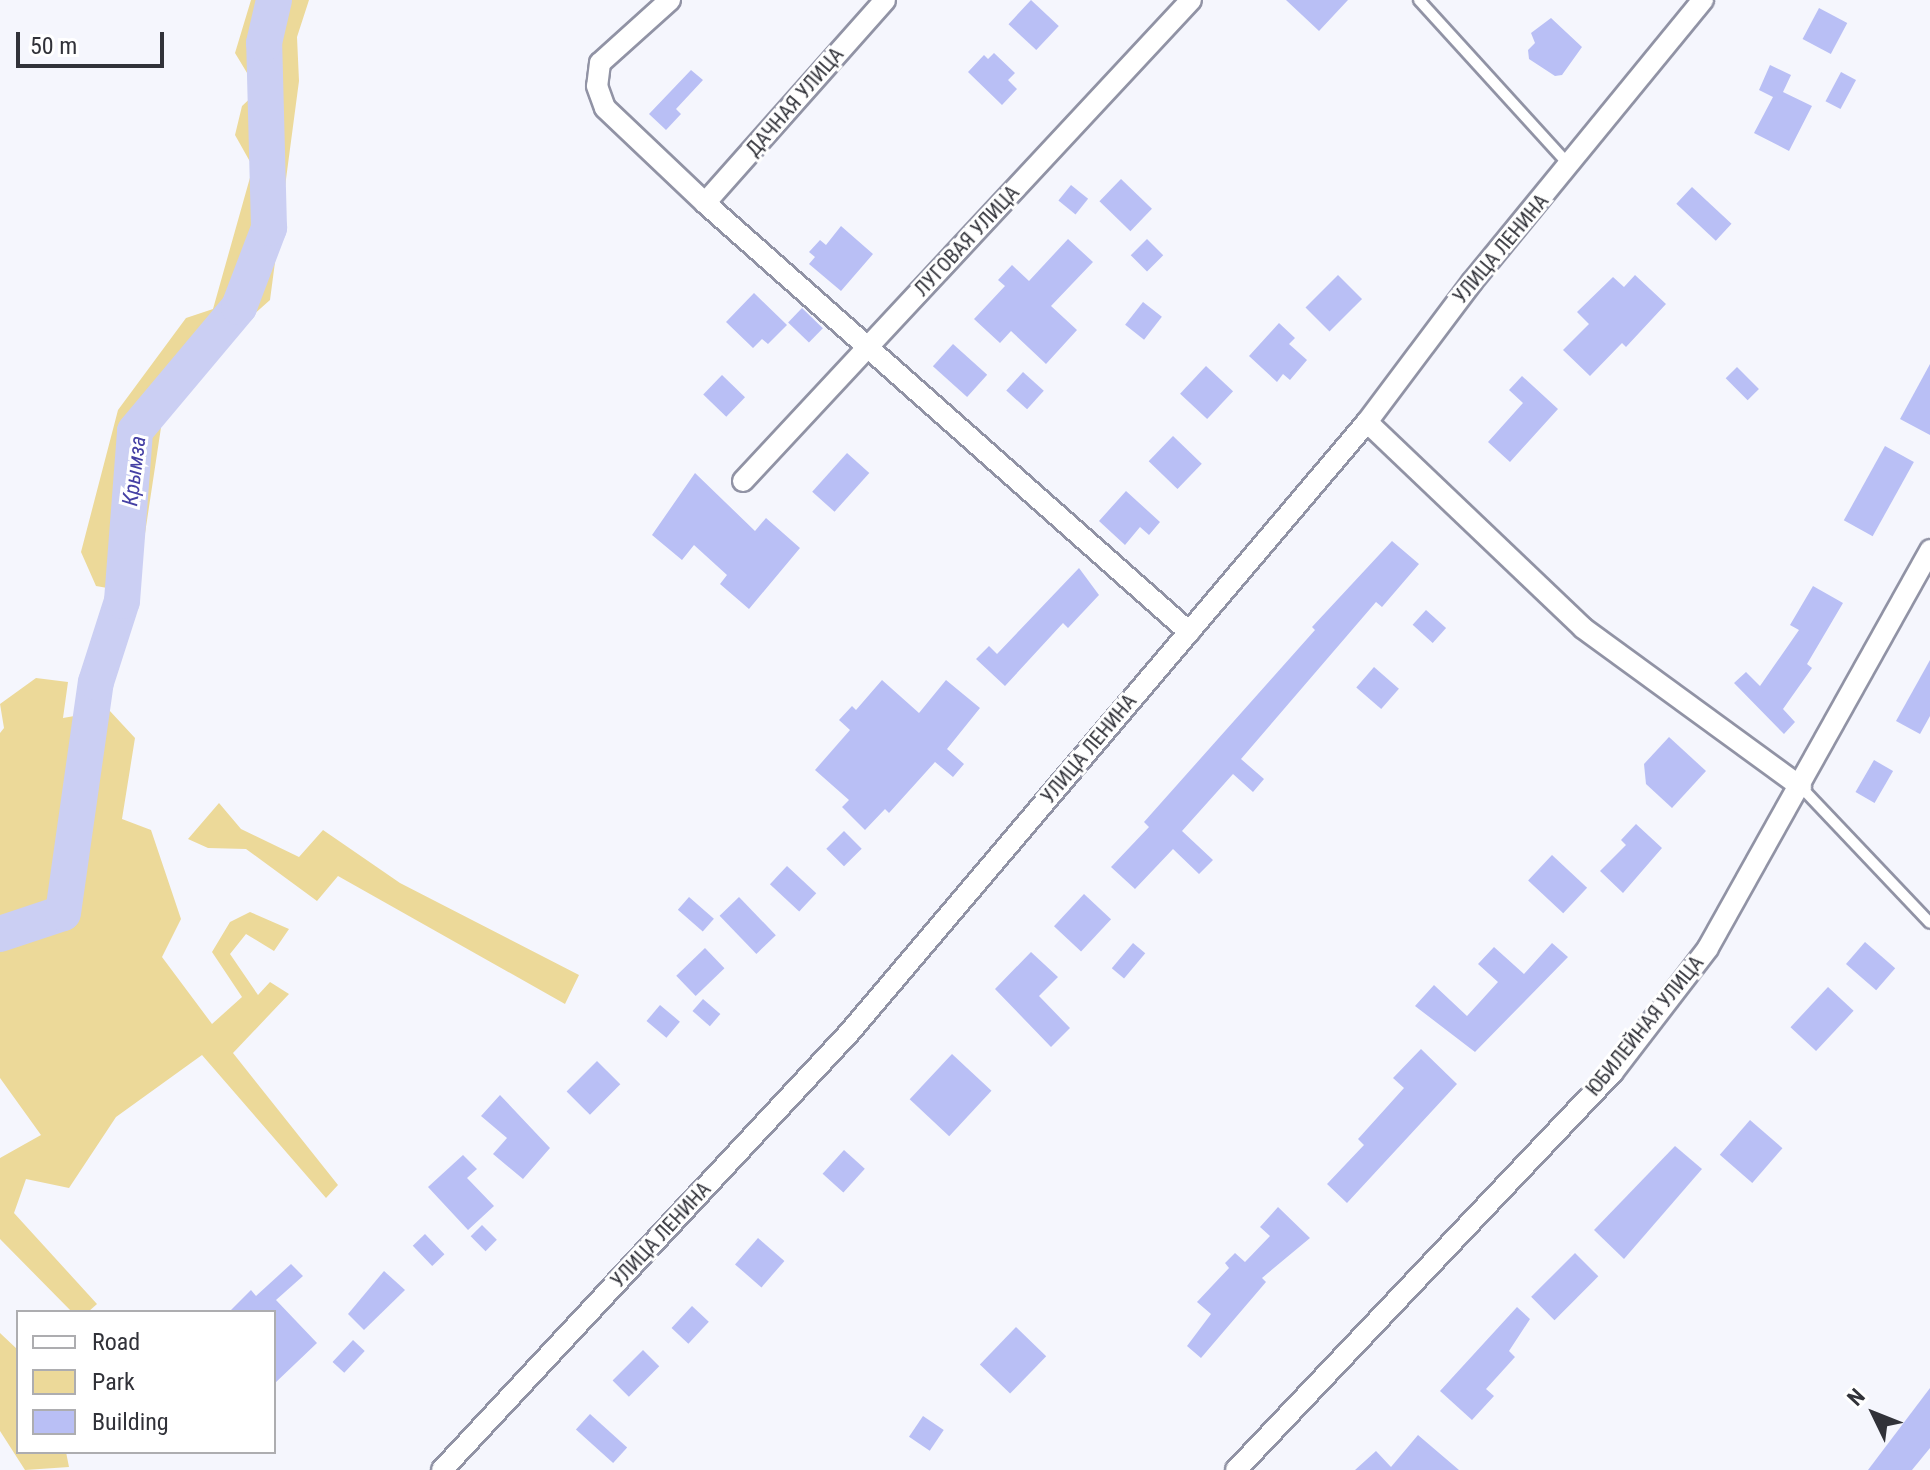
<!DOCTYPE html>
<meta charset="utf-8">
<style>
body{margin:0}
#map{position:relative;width:1930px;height:1470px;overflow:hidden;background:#f5f6fd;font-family:"Roboto Condensed",sans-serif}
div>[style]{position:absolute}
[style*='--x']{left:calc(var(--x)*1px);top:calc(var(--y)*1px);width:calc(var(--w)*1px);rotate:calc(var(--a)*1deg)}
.green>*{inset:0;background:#ecd999}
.river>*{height:36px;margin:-18px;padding:0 18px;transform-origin:18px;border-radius:18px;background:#cbcff3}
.building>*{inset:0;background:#b9bff5;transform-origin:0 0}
.roads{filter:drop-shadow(2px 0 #9193a5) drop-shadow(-2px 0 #9193a5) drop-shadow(0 2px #9193a5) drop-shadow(0 -2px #9193a5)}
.lane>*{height:10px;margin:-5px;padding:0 5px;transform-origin:5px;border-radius:5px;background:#fff}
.street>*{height:20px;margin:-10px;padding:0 10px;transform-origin:10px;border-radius:10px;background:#fff}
span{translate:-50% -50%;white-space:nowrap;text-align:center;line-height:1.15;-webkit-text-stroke:6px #fff;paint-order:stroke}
.street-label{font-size:20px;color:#313239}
.water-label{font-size:22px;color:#4540a4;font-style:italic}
.legend{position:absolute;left:16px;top:1310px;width:260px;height:144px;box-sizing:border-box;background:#fff;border:2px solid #adadb0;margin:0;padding:10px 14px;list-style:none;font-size:24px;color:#313239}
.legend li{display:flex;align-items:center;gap:16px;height:40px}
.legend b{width:40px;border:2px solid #adadb0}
.north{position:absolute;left:1834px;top:1374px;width:80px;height:80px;-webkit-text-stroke:6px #fff;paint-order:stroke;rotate:313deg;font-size:22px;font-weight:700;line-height:32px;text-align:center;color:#313239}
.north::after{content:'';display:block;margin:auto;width:28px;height:36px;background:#313239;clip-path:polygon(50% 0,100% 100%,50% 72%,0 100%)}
.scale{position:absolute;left:16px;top:32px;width:148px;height:36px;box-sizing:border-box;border:4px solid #313239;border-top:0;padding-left:10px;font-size:24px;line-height:28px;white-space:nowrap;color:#313239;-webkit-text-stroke:6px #fff;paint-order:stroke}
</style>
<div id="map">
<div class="green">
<i style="clip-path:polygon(251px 0,309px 0,297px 37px,299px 81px,270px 300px,225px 340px,162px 421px,136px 593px,96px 586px,81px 552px,118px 410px,186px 318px,213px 309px,253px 167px,235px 135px,242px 106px,258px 91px,235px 53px)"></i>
<i style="clip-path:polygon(36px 678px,68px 682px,63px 718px,109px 710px,135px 738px,122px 819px,151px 830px,181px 919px,162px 957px,212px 1024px,242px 997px,212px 952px,230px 922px,250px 912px,289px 929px,274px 951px,246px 934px,230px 954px,258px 995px,270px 982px,289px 994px,233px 1053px,338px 1185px,326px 1198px,202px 1055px,116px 1117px,69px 1188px,26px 1179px,14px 1213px,97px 1304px,88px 1312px,72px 1312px,0 1239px,0 1158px,41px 1135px,0 1078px,0 733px,4px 728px,0 704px)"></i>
<i style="clip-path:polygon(219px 803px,241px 829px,299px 857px,323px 830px,400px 883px,579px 975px,565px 1004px,338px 876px,317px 901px,246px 849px,208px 848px,188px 839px)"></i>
<i style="clip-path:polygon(0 1333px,18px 1350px,18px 1452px,66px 1452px,69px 1467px,25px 1470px,0 1431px)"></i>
</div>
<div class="river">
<i style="--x:0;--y:934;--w:66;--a:-18.4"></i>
<i style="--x:63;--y:913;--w:233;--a:-81.9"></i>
<i style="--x:96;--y:682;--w:85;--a:-72.2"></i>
<i style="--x:122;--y:601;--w:170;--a:-85.6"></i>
<i style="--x:135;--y:431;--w:162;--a:-50"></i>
<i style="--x:239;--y:307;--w:85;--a:-69.2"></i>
<i style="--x:269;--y:228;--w:185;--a:-91.5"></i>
<i style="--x:264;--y:43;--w:44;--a:-76.9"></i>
</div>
<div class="building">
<i style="left:1031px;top:0;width:38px;height:33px;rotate:43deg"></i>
<i style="clip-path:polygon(1286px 0,1348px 0,1319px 31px)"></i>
<i style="left:1819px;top:8px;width:32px;height:35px;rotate:28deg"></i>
<i style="clip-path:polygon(1551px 18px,1582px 47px,1562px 75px,1555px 76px,1529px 59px,1528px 50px,1535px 43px,1531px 33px)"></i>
<i style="clip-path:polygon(994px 53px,1015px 73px,1008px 80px,1017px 89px,1002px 105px,968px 72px,984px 55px,988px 59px)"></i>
<i style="clip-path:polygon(1770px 65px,1791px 75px,1783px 92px,1812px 106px,1789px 151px,1754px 133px,1773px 97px,1759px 90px)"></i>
<i style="clip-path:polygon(691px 70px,703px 80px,676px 109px,681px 114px,666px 130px,649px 114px)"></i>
<i style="left:1841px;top:72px;width:17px;height:33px;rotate:28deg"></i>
<i style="left:1121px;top:179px;width:43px;height:31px;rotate:44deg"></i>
<i style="left:1071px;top:185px;width:22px;height:20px;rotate:39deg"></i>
<i style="left:1692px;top:187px;width:54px;height:23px;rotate:43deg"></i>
<i style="clip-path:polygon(841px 226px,873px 254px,841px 291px,809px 264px,815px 257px,809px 252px,820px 240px,826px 245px)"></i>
<i style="clip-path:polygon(1068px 239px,1093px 262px,1051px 306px,1077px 330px,1046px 364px,1011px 331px,1000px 343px,974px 319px,1005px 286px,998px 280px,1012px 265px,1029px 281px)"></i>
<i style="left:1147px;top:239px;width:23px;height:23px;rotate:45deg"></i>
<i style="left:1338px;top:275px;width:34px;height:46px;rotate:45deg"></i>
<i style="clip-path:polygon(1635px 275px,1666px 304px,1626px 347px,1622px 343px,1590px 376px,1563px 350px,1589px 324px,1577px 312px,1613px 277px,1624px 287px)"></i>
<i style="clip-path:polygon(754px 293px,787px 325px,768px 344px,762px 339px,753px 348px,726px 322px)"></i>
<i style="left:1143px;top:302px;width:24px;height:29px;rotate:38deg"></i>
<i style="left:802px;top:308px;width:29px;height:20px;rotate:44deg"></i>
<i style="clip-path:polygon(1279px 323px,1295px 338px,1289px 344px,1307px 360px,1290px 380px,1283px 374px,1277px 382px,1249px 356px)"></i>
<i style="left:953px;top:344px;width:46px;height:30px;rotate:42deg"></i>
<i style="clip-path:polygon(1930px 364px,1930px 435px,1900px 419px)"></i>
<i style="left:1206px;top:366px;width:37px;height:38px;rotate:43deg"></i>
<i style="left:1737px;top:367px;width:31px;height:16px;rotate:45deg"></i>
<i style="left:1023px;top:372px;width:28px;height:25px;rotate:42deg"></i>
<i style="left:722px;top:375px;width:32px;height:27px;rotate:44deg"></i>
<i style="clip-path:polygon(1522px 376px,1558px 409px,1510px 462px,1488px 442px,1523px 403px,1509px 390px)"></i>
<i style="left:1173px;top:436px;width:40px;height:35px;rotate:44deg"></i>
<i style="left:1885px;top:446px;width:33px;height:85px;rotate:29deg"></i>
<i style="left:847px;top:453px;width:30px;height:52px;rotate:42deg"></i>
<i style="clip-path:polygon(695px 473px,755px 531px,766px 518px,800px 548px,749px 609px,720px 584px,727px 575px,694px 545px,682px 560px,652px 535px)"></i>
<i style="clip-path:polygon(1126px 491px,1160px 522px,1149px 535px,1140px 527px,1125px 545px,1099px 521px)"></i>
<i style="clip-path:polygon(1392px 541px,1419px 564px,1382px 607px,1376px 602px,1241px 759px,1264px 779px,1253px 792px,1233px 774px,1182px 831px,1213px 860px,1199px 874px,1173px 849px,1135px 889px,1111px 867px,1149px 827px,1144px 822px,1315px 630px,1312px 627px)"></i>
<i style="clip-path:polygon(1079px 568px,1099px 595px,1068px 628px,1063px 623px,1005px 686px,976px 659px,989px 646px,997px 654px)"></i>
<i style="clip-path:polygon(1813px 586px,1843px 603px,1807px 664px,1812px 668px,1783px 709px,1795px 722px,1784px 734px,1734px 683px,1746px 672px,1760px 686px,1799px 630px,1790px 625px)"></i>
<i style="left:1426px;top:610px;width:27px;height:20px;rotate:42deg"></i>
<i style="clip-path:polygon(1930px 660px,1930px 716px,1920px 734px,1896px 721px)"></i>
<i style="left:1374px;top:667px;width:33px;height:27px;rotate:41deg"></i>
<i style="clip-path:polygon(882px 680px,919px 713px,946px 680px,980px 708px,947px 749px,964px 764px,953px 777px,935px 762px,889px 813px,885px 809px,865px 830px,842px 807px,849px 800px,815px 770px,850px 730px,839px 720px,852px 706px,856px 710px)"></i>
<i style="clip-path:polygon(1669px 737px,1706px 771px,1672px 808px,1646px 784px,1644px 764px)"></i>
<i style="left:1874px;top:760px;width:22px;height:37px;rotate:30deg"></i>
<i style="clip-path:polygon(1636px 824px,1662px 848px,1623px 893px,1600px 871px,1626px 845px,1621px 840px)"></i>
<i style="left:844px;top:831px;width:25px;height:25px;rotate:45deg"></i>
<i style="left:1552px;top:855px;width:48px;height:35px;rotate:43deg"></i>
<i style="left:787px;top:866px;width:40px;height:25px;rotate:43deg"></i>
<i style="left:1084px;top:894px;width:37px;height:44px;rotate:43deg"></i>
<i style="left:689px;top:897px;width:33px;height:17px;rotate:41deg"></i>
<i style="left:739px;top:897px;width:53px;height:27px;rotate:46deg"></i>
<i style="left:1865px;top:942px;width:40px;height:29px;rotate:41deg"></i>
<i style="left:1133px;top:943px;width:16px;height:33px;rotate:40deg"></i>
<i style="clip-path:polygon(1552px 943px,1568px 957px,1475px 1052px,1415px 1006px,1434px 985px,1467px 1016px,1498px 982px,1478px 964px,1494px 947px,1524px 974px)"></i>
<i style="left:705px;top:948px;width:28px;height:40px;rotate:46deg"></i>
<i style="clip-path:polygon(1031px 952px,1058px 977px,1039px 996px,1070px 1028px,1051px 1047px,995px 989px)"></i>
<i style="left:1828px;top:987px;width:35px;height:55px;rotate:43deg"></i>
<i style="left:703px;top:999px;width:23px;height:16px;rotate:41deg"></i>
<i style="left:660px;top:1005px;width:26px;height:21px;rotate:40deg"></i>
<i style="clip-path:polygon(1421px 1049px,1457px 1084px,1347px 1203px,1327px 1184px,1364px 1145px,1358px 1139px,1404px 1088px,1393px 1078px)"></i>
<i style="left:952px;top:1054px;width:54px;height:62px;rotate:43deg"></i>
<i style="left:597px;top:1061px;width:33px;height:43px;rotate:45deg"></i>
<i style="clip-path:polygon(500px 1095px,550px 1148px,523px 1179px,493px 1154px,507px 1138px,481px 1116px)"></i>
<i style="left:1750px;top:1120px;width:43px;height:46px;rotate:41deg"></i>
<i style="clip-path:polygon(1675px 1146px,1702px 1169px,1624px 1259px,1594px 1230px)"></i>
<i style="left:844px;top:1150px;width:28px;height:32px;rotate:42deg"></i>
<i style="clip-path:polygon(463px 1155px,477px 1169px,467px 1178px,494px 1206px,468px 1230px,428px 1187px)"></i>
<i style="clip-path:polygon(1278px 1207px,1310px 1238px,1262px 1278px,1266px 1282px,1201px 1358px,1187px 1346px,1211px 1314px,1197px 1302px,1229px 1268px,1225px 1263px,1235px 1253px,1245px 1262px,1270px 1236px,1260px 1227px)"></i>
<i style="left:482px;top:1225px;width:21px;height:16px;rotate:45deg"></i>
<i style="left:425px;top:1234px;width:28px;height:17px;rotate:46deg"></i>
<i style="left:758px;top:1238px;width:35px;height:35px;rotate:41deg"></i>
<i style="left:1575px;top:1253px;width:33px;height:62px;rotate:45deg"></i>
<i style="clip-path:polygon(291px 1264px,303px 1276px,276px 1300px,317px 1343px,274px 1384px,274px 1312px,229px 1312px,251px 1290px,256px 1296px)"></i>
<i style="clip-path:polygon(384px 1271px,405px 1290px,364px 1330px,348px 1314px)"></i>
<i style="left:692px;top:1306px;width:23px;height:30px;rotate:43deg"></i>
<i style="clip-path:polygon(1517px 1307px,1530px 1319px,1509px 1351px,1515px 1357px,1486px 1389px,1494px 1396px,1472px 1420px,1440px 1391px)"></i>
<i style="left:1016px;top:1327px;width:42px;height:52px;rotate:44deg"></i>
<i style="left:353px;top:1340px;width:16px;height:30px;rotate:43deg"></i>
<i style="left:643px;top:1350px;width:23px;height:43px;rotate:45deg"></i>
<i style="clip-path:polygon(1930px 1388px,1930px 1448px,1912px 1470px,1868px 1470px)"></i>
<i style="left:590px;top:1414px;width:50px;height:21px;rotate:42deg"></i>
<i style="left:923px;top:1416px;width:25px;height:25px;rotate:34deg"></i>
<i style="clip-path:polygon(1418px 1435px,1459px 1470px,1355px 1470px,1376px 1451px,1391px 1467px)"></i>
</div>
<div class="roads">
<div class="lane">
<i style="--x:1419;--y:0;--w:224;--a:47.7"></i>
<i style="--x:1801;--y:787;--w:187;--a:46.5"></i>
</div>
<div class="street">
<i style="--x:670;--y:0;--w:94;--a:138"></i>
<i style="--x:600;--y:63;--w:23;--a:97"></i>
<i style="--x:597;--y:86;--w:23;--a:70"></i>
<i style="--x:605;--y:108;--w:138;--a:43.5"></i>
<i style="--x:705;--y:203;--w:647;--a:41.55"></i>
<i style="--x:705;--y:203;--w:271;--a:-48.4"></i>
<i style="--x:1367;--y:422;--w:298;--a:43.6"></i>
<i style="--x:1583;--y:628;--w:270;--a:36.1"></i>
<i style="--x:743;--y:481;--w:657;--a:-47.03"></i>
<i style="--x:442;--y:1470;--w:597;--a:-47.04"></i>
<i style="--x:849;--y:1033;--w:801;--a:-49.71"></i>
<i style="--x:1367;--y:422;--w:175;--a:-53.1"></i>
<i style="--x:1472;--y:282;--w:365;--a:-50.7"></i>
<i style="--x:1236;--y:1470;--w:548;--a:-46.55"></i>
<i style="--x:1613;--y:1072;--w:156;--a:-52.5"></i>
<i style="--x:1708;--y:948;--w:456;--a:-60.8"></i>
</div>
</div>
<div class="street-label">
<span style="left:795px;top:102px;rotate:-49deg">ДАЧНАЯ УЛИЦА</span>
<span style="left:967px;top:241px;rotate:-47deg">ЛУГОВАЯ УЛИЦА</span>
<span style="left:1501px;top:249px;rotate:-50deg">УЛИЦА ЛЕНИНА</span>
<span style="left:1089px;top:749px;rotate:-50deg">УЛИЦА ЛЕНИНА</span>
<span style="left:1645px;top:1026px;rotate:-51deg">ЮБИЛЕЙНАЯ УЛИЦА</span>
<span style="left:661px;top:1235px;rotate:-47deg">УЛИЦА ЛЕНИНА</span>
</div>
<div class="water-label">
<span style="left:134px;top:471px;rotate:-83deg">Крымза</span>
</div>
<ul class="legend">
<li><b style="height:10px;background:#fff"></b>Road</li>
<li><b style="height:22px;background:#ecd999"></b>Park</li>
<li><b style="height:22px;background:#b9bff5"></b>Building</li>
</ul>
<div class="north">N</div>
<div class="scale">50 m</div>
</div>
